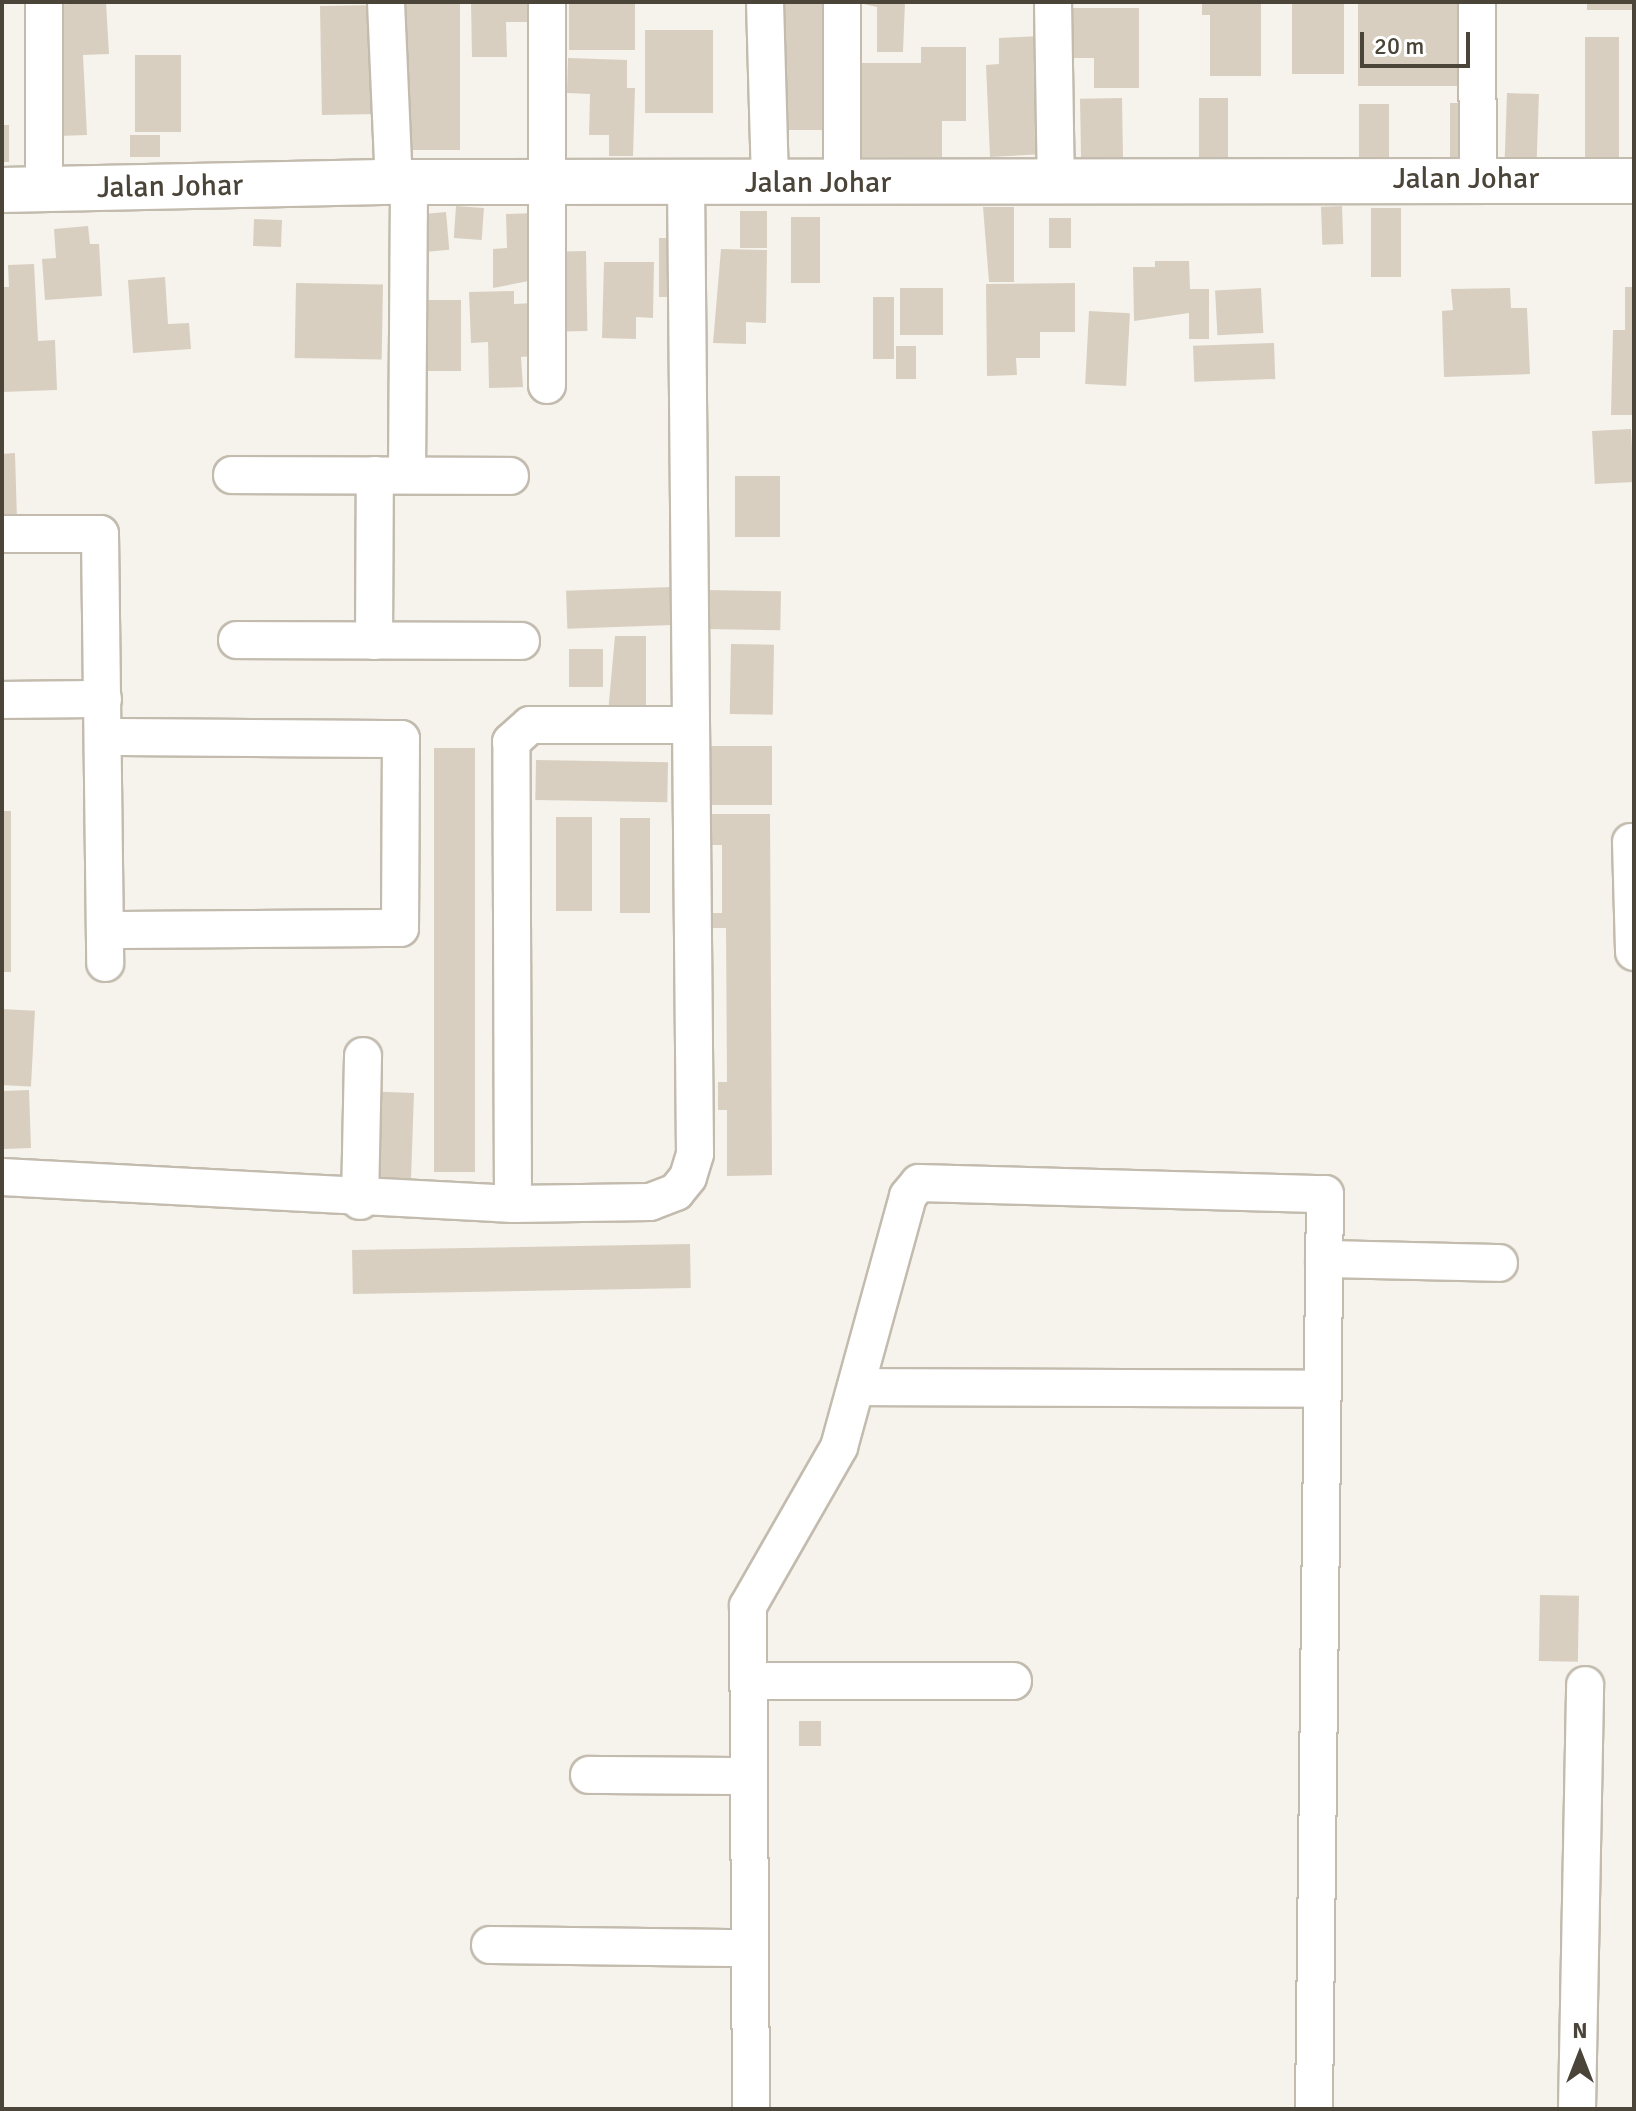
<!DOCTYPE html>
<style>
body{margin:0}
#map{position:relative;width:1636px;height:2111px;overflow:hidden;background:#f6f3ec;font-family:Signika,sans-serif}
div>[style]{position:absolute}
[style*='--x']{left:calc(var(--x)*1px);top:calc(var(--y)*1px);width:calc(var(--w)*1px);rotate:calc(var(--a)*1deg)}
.building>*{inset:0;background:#d8cfc1;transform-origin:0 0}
.roads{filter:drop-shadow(2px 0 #c2bbae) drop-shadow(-2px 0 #c2bbae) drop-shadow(0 2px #c2bbae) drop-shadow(0 -2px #c2bbae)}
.minor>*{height:36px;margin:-18px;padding:0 18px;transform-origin:18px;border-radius:18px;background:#fff}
.tertiary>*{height:44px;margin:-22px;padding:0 22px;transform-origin:22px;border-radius:22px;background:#fff}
span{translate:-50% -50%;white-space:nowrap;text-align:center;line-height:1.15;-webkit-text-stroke:7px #fff;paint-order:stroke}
.street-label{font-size:30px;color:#4b4439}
.frame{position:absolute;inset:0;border:4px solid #4b4439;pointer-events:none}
.north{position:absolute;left:1540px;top:2015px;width:80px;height:80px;-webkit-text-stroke:6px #fff;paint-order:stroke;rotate:0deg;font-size:22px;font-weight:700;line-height:32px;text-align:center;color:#4b4439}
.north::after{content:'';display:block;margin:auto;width:28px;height:36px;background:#4b4439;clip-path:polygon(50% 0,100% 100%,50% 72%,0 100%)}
.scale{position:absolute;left:1360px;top:32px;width:110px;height:36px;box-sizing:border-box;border:4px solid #4b4439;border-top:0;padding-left:10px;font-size:24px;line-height:28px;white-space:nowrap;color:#4b4439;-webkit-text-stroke:6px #fff;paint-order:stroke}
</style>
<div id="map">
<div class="building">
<i style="clip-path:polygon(106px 2px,109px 54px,83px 55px,87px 135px,57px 136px,50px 5px)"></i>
<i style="left:398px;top:2px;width:62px;height:148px"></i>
<i style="clip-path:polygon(471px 2px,527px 2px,527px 22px,506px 22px,507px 57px,472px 57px)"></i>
<i style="left:569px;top:2px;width:66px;height:48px"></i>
<i style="left:774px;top:2px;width:63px;height:128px"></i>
<i style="clip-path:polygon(855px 2px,905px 2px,903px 52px,877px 52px,877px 7px)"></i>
<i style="clip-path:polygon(1202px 2px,1261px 2px,1261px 76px,1210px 76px,1210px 15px,1202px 15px)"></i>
<i style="left:1292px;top:2px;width:52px;height:72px"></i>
<i style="left:1358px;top:2px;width:110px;height:84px"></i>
<i style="left:1587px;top:2px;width:47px;height:8px"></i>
<i style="left:377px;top:5px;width:109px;height:57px;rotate:89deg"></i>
<i style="clip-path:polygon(1073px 8px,1139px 8px,1139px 88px,1094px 88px,1094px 58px,1073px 58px)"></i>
<i style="left:713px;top:30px;width:83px;height:68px;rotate:90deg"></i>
<i style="clip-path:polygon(1040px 36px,1045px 154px,990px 157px,986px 65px,999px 64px,999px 38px)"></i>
<i style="left:1585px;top:37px;width:34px;height:132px"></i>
<i style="clip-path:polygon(921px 47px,966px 47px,966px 121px,942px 121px,942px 157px,853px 157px,853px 63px,921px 63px)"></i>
<i style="left:135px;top:55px;width:46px;height:77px"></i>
<i style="clip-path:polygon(568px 58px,627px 60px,627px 88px,635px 88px,633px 156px,609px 156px,609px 135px,589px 135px,590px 94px,567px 93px)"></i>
<i style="left:1507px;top:93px;width:32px;height:64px;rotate:2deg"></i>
<i style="left:1122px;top:98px;width:59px;height:42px;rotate:89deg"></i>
<i style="left:1199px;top:98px;width:29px;height:60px"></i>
<i style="left:1450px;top:103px;width:21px;height:62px"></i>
<i style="left:1359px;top:104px;width:30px;height:56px"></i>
<i style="left:2px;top:125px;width:7px;height:37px"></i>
<i style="left:130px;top:135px;width:30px;height:22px"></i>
<i style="left:456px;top:206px;width:28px;height:32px;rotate:4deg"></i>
<i style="left:1342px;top:206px;width:38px;height:21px;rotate:88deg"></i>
<i style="clip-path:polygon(983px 207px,1014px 207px,1014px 282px,989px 282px)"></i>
<i style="left:1371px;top:208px;width:30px;height:69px"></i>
<i style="left:740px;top:211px;width:27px;height:37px"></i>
<i style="left:446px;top:212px;width:38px;height:25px;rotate:85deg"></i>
<i style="clip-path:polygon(537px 213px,539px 279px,493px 288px,493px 249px,507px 248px,506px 214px)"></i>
<i style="left:791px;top:217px;width:29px;height:66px"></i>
<i style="left:1049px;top:218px;width:22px;height:30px"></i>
<i style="left:254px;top:219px;width:28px;height:27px;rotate:2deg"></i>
<i style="clip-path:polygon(88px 226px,90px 244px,99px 244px,102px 296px,45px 300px,42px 259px,56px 258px,54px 229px)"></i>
<i style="left:659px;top:238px;width:23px;height:59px"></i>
<i style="clip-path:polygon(721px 249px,767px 250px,766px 323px,746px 322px,746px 344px,713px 343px)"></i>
<i style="left:586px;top:251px;width:80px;height:24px;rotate:89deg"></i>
<i style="clip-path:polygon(1155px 261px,1189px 261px,1190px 289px,1209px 289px,1209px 339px,1189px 339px,1189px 313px,1134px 321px,1133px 267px,1155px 267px)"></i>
<i style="clip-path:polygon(604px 262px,654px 262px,653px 318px,636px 317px,636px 339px,602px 338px)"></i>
<i style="clip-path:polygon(34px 264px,38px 341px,55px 340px,57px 390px,2px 392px,2px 287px,9px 287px,8px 265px)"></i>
<i style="clip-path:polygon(165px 277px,168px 324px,189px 323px,191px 349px,133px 353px,128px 280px)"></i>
<i style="left:296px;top:283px;width:87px;height:75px;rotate:1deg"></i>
<i style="clip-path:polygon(1075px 283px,1075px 332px,1040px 332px,1040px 358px,1016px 358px,1017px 375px,987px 376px,986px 284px)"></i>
<i style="clip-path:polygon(1625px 287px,1634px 287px,1634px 415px,1611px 415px,1613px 330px,1625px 330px)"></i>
<i style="left:900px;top:288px;width:43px;height:47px"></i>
<i style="left:1261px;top:288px;width:45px;height:46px;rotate:87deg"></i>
<i style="clip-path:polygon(1510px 288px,1511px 308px,1527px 308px,1530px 374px,1444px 377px,1442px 311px,1453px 310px,1451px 289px)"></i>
<i style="clip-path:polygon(514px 291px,514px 304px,533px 303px,535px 356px,521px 357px,523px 387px,489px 388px,488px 342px,471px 343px,469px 292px)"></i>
<i style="left:873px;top:297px;width:21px;height:62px"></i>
<i style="left:427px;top:300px;width:34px;height:71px"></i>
<i style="left:1089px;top:311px;width:41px;height:73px;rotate:3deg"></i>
<i style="left:1274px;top:343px;width:36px;height:81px;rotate:88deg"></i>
<i style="left:896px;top:346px;width:20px;height:33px"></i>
<i style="left:1631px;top:429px;width:53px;height:39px;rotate:87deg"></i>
<i style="clip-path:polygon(15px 453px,17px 520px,2px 520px,2px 454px)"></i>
<i style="left:735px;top:476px;width:45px;height:61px"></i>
<i style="left:671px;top:587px;width:38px;height:105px;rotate:88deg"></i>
<i style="left:707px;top:590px;width:74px;height:39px;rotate:1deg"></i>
<i style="clip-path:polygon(615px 636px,646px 636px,646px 713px,608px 713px)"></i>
<i style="left:731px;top:644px;width:43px;height:70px;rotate:1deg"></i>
<i style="left:569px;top:649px;width:34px;height:38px"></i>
<i style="left:711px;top:746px;width:61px;height:59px"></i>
<i style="left:434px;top:748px;width:41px;height:424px"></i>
<i style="left:536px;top:760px;width:132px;height:40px;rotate:1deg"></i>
<i style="left:2px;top:811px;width:9px;height:161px"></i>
<i style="clip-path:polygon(708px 814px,770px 814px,772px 1175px,727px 1176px,727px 1110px,718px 1110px,718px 1082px,727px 1082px,726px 928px,710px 928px,710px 913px,722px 913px,722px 845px,708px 845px)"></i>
<i style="left:556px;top:817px;width:36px;height:94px"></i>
<i style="left:620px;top:818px;width:30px;height:95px"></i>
<i style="left:2px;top:1009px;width:33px;height:76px;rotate:3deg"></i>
<i style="left:29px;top:1090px;width:58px;height:27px;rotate:88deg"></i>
<i style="left:414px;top:1093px;width:96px;height:40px;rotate:92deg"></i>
<i style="left:690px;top:1244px;width:44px;height:338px;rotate:89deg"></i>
<i style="left:1540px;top:1595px;width:39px;height:66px;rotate:1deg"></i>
<i style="left:799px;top:1721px;width:22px;height:25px"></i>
</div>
<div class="roads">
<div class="minor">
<i style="--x:44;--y:2;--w:187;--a:90"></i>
<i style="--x:386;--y:2;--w:180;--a:87.5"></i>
<i style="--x:547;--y:2;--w:383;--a:90"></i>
<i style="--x:765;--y:2;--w:181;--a:88.4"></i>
<i style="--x:842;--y:2;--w:180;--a:90"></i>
<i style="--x:1053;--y:2;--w:182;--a:89.1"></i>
<i style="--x:1477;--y:2;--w:175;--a:89.7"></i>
<i style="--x:232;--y:475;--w:278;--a:0.2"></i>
<i style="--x:407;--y:475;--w:293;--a:-89.6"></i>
<i style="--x:2;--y:534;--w:98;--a:0"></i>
<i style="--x:100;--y:534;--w:429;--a:89.3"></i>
<i style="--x:237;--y:640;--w:284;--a:0.2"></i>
<i style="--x:374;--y:641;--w:166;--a:-89.7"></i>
<i style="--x:2;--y:700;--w:101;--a:-0.6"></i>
<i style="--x:103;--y:737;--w:298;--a:0.4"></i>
<i style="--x:401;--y:739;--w:189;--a:90.3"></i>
<i style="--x:400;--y:928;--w:295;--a:179.6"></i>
<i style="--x:1631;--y:842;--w:110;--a:88.4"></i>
<i style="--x:2;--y:1177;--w:512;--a:3.02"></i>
<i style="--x:513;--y:1204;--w:137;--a:-0.8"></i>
<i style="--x:650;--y:1202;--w:28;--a:-21"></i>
<i style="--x:676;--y:1192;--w:19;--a:-51"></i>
<i style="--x:688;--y:1177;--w:24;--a:-73"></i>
<i style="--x:695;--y:1154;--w:971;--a:-90.53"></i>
<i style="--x:360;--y:1201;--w:145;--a:-88.8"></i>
<i style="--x:513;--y:1204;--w:462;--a:-90.2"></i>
<i style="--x:511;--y:742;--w:25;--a:-42"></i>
<i style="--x:530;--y:725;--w:156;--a:0"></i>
<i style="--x:1324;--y:1259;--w:175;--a:1.3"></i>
<i style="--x:856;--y:1387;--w:467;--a:0.2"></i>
<i style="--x:748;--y:1681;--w:265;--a:0"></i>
<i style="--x:589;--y:1775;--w:160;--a:0.4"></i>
<i style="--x:490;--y:1945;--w:260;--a:0.7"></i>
<i style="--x:751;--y:2109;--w:503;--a:-90.34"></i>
<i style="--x:748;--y:1606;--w:183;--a:-60.2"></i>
<i style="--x:839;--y:1447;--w:260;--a:-74.6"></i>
<i style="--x:908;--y:1196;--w:17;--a:-50"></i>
<i style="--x:919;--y:1183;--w:406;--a:1.6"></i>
<i style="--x:1325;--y:1194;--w:915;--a:90.69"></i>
<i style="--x:1577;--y:2109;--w:424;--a:-88.9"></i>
</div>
<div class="tertiary">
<i style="--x:2;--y:190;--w:392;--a:-1.2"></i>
<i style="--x:394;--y:182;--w:1240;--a:-0.05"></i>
</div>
</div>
<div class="street-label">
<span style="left:1466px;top:179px">Jalan Johar</span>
<span style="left:818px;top:183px">Jalan Johar</span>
<span style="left:170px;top:187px;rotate:-1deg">Jalan Johar</span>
</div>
<div class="frame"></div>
<div class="north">N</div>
<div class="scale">20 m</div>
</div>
